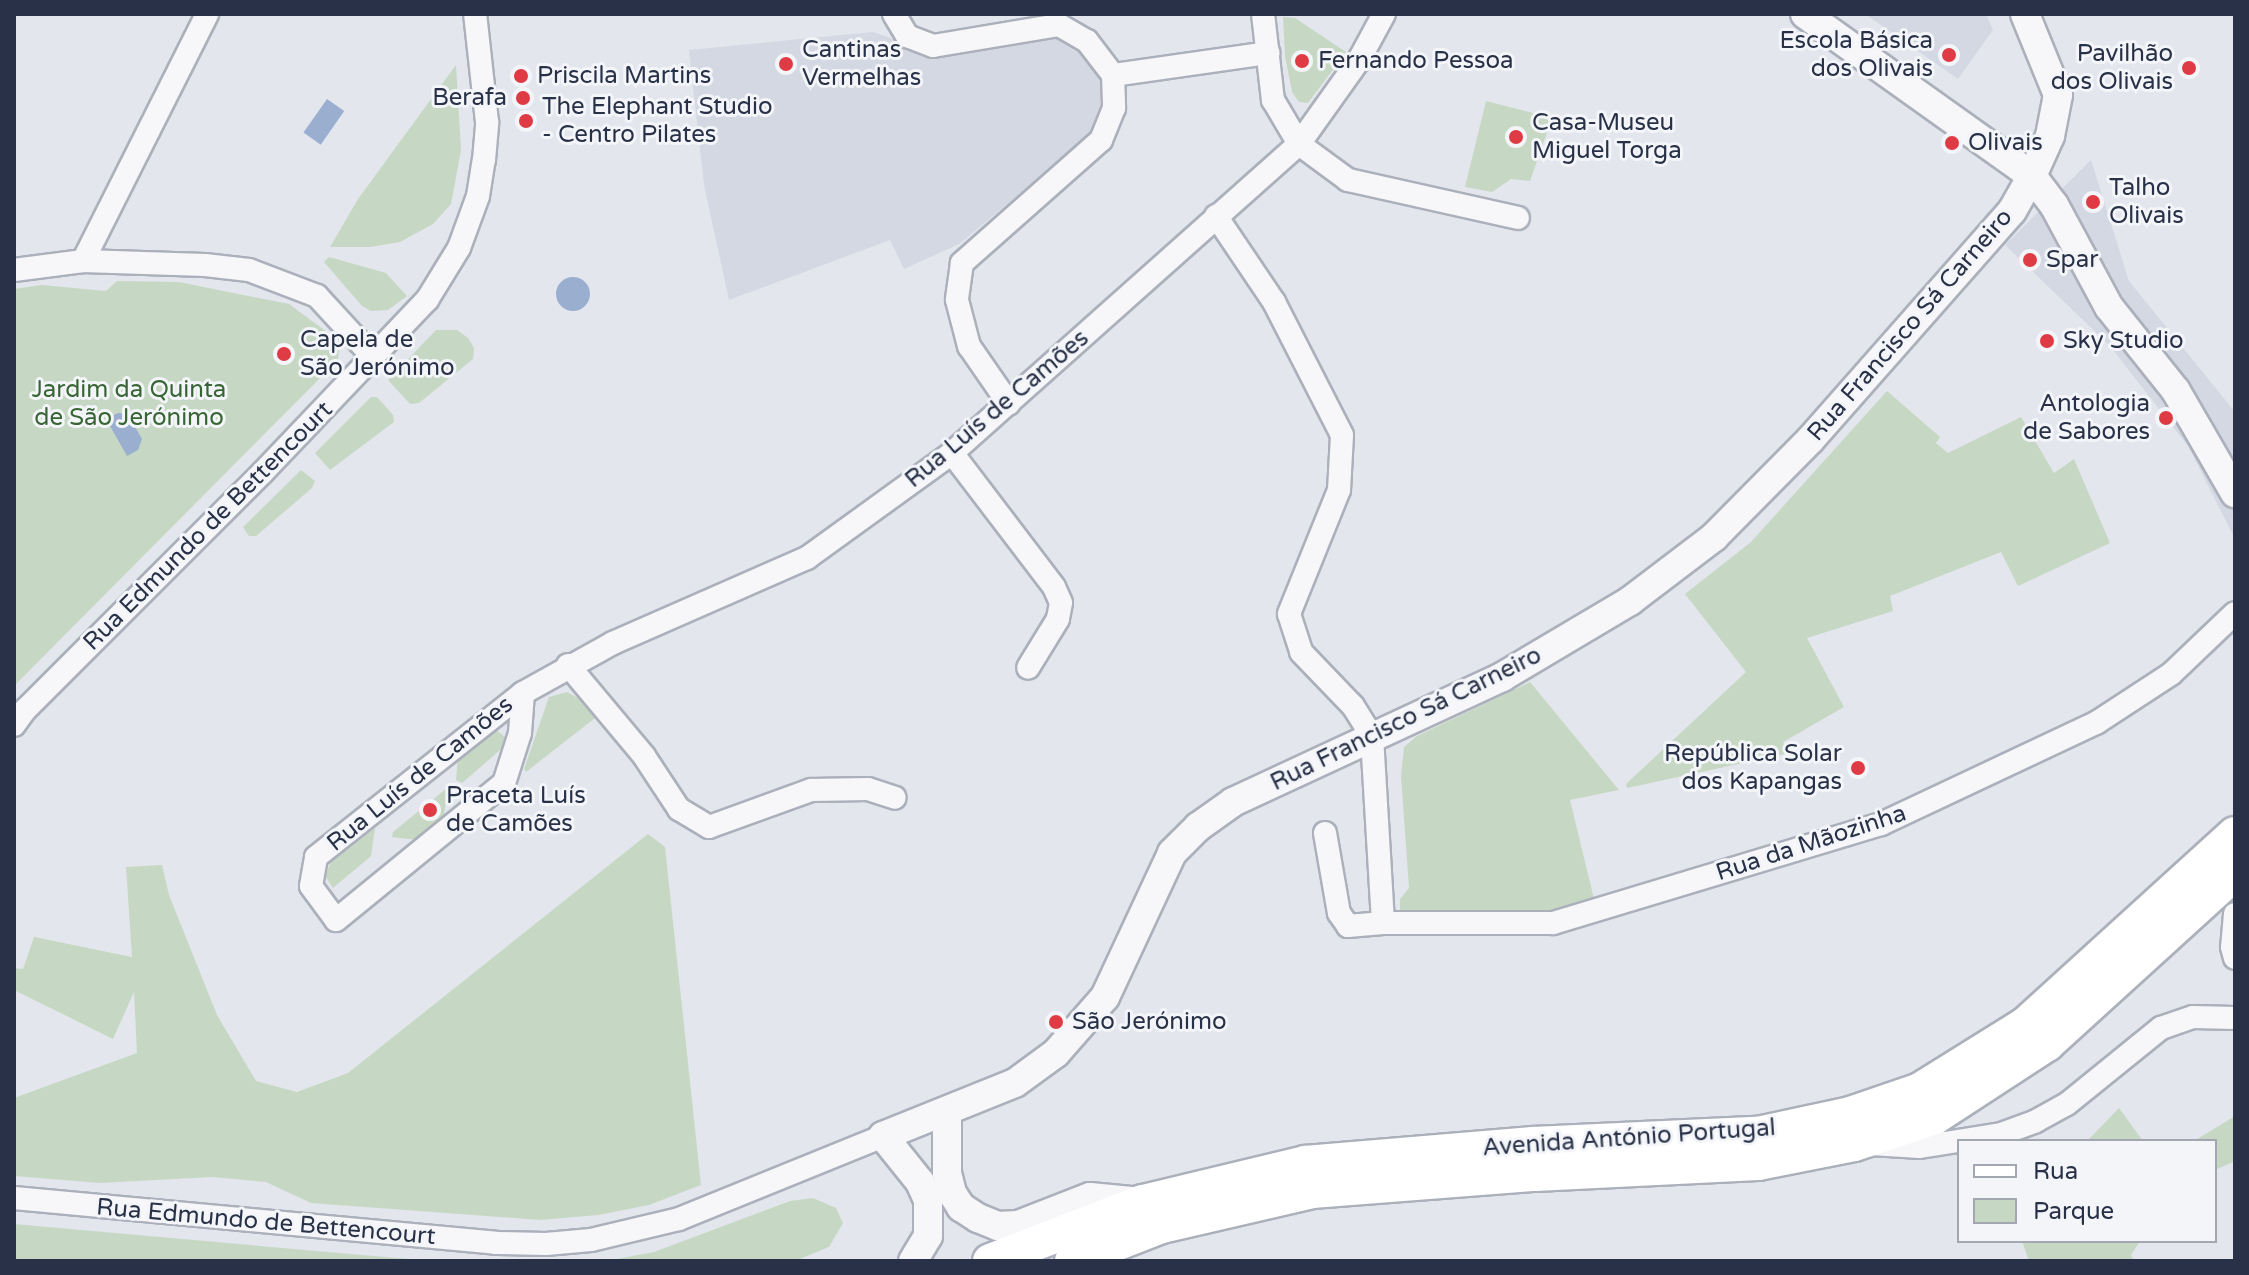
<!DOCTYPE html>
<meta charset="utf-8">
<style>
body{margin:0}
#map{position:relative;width:2249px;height:1275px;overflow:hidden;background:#e3e6ed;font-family:"Varela Round",sans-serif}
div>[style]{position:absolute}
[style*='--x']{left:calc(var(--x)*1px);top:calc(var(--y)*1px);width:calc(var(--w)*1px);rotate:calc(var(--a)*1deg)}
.built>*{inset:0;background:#d4d8e2}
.green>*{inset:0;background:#c6d8c3}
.water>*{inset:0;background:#9aafd0;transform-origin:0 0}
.round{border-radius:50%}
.roads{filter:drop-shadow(2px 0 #abb0bb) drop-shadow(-2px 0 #abb0bb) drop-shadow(0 2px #abb0bb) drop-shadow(0 -2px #abb0bb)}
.minor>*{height:22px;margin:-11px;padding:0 11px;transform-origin:11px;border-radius:11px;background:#f7f7fa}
.tertiary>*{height:28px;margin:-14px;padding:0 14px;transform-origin:14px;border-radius:14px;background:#f7f7fa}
.primary>*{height:34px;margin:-17px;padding:0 17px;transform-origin:17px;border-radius:17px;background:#fff}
.dots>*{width:22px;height:22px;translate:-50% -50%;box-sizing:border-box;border:4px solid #f3f5f9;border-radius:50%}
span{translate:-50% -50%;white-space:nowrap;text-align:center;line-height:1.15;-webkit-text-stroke:6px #f3f5f9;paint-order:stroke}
.poi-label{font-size:24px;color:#283147}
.right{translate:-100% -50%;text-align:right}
.left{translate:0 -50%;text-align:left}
.street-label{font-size:24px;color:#283147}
.park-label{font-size:24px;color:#386534}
.frame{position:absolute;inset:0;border:16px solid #283147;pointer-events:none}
.legend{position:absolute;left:1957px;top:1139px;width:260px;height:104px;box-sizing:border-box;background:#f3f5f9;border:2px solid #a2a7b2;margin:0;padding:10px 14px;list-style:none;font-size:24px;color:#283147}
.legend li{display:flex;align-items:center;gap:16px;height:40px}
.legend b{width:40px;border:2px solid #a2a7b2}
</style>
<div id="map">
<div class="built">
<i style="clip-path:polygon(1865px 14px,1986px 14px,1993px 30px,1958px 79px)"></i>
<i style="clip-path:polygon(873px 32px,942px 56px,1059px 33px,1081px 47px,1099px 69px,1105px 99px,1096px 130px,959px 244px,904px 269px,890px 240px,729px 300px,704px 185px,689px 50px)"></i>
<i style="clip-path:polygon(2091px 160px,2129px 281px,2235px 412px,2235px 539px,2188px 446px,2109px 345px,2005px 245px)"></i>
</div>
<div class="green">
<i style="clip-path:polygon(1283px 17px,1295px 18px,1346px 52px,1308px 103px,1299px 102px,1292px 92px,1285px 56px)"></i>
<i style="clip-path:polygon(456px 65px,461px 150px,451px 204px,433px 224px,400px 242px,370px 247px,330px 247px,358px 199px)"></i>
<i style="clip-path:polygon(1486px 101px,1552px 118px,1530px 181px,1511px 179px,1492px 192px,1465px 187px)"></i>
<i style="clip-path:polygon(329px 257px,386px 273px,407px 296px,388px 310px,371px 311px,362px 306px,324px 262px)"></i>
<i style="clip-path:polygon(117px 281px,179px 282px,289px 304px,331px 335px,339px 347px,338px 360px,14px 686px,14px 289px,42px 285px,106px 291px)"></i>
<i style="clip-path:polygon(436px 330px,457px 330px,468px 338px,474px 348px,473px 359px,419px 403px,410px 404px,388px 380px)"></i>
<i style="clip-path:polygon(1887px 391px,1940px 437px,1936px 443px,1948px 453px,2021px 417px,2054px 473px,2074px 459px,2110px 543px,2018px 586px,2001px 552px,1890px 596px,1893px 611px,1807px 638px,1844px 707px,1783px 742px,1789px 753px,1627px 788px,1626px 784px,1746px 672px,1685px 594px,1751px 542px)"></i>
<i style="clip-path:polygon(371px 397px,377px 397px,393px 415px,394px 422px,330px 470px,315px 453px)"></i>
<i style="clip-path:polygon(301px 470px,315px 481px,312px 488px,256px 536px,249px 536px,243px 527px)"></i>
<i style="clip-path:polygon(1530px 682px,1619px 790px,1570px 800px,1595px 903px,1552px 915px,1411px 915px,1400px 912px,1400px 899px,1409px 888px,1401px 776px,1404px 747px,1417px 736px)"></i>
<i style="clip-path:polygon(567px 692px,578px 698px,595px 718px,526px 772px,524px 769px,549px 697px)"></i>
<i style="clip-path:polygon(496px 730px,505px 737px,506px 745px,462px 783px,456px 780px,458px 757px)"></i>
<i style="clip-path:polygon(447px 788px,444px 817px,418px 840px,392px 837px,393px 832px)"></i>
<i style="clip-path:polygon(375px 828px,371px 856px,333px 888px,325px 876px,331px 862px)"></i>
<i style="clip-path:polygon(648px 834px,665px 847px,701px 1185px,649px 1205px,598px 1215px,540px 1220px,311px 1203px,266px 1182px,212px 1177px,100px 1183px,14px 1176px,14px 1098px,137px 1053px,134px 992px,113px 1039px,14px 990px,14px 968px,23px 969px,34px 937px,132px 957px,126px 867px,162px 865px,169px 895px,217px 1015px,256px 1081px,297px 1092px,348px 1073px)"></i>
<i style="clip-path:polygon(2119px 1108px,2143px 1141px,2086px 1141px,2088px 1140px)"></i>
<i style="clip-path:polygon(2235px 1116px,2235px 1161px,2215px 1170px,2215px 1141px,2194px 1141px)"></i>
<i style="clip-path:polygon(813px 1198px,836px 1208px,843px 1223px,829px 1247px,795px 1261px,606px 1261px,654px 1252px,790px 1201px)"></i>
<i style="clip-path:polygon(14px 1224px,339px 1253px,433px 1261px,14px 1261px)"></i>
<i style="clip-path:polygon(2022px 1241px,2140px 1241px,2131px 1255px,2134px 1261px,2029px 1261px)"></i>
</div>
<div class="water">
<i style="left:327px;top:99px;width:21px;height:41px;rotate:35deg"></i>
<i class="round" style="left:556px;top:277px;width:34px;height:34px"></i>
<i style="clip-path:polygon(118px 413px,128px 414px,142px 439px,138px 450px,127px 456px,106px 419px)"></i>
</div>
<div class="roads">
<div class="minor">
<i style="--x:894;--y:14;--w:26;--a:59"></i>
<i style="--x:907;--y:36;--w:28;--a:21"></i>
<i style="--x:933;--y:46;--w:128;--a:-9.5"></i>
<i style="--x:1059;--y:25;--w:32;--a:30"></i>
<i style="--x:1087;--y:41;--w:43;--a:52.6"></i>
<i style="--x:1113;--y:75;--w:33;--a:88"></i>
<i style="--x:1114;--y:108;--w:35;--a:112"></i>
<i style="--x:1101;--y:140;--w:186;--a:138.5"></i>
<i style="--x:962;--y:263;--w:37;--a:98"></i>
<i style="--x:957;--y:300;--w:48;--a:75.4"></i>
<i style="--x:969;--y:346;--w:70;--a:55.4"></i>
<i style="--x:1263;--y:14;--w:87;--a:83.4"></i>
<i style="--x:1273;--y:100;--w:51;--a:59.4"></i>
<i style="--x:1299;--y:144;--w:61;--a:36.3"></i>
<i style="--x:1348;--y:180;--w:174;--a:12.6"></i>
<i style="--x:1113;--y:75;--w:157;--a:-8.1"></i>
<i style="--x:1216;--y:216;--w:104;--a:56"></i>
<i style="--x:1274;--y:302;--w:149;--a:62.9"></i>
<i style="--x:1342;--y:435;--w:55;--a:93.1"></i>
<i style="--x:1339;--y:490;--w:134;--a:112"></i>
<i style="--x:1289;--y:614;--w:40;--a:72"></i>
<i style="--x:1301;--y:652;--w:75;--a:46.1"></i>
<i style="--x:1353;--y:706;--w:36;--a:58"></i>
<i style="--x:1372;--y:737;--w:186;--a:86.6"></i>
<i style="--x:1383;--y:923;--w:170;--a:0"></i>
<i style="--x:1553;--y:923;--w:343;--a:-16.8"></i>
<i style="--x:1881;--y:824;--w:238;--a:-25.2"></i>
<i style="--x:2096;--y:723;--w:90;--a:-33.2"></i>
<i style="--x:2171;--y:674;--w:88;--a:-43.6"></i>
<i style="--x:83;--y:261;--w:276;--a:-63.3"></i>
<i style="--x:14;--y:270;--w:70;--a:-7.4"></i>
<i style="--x:83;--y:261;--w:122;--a:1.9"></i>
<i style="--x:205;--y:265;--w:44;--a:6.5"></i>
<i style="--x:249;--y:270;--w:73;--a:20.9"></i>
<i style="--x:317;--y:296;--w:84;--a:47.4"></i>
<i style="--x:952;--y:453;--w:168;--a:52.7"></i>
<i style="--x:1054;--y:587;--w:17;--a:66"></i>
<i style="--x:1061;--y:603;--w:16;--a:101"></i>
<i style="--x:1058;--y:619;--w:57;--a:121.5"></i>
<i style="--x:568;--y:665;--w:119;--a:50.1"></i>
<i style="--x:644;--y:756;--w:64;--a:56.6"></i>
<i style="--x:679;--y:809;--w:35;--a:31"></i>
<i style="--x:709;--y:827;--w:109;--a:-19.9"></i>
<i style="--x:811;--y:790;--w:57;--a:-1"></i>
<i style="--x:868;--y:789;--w:28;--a:18"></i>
<i style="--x:523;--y:693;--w:40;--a:94.3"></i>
<i style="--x:520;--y:733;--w:52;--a:107.7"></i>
<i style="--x:504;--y:783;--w:217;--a:140.8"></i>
<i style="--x:336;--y:920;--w:42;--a:-126.3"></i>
<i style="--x:311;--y:886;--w:29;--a:-80"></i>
<i style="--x:316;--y:857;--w:264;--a:-38.4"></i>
<i style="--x:523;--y:693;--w:103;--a:-29.1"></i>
<i style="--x:613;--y:643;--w:212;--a:-23.7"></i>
<i style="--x:807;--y:558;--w:179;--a:-35.9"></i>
<i style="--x:952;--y:453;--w:465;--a:-41.7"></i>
<i style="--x:1299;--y:144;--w:103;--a:-54.5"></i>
<i style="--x:1359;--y:60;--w:52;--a:-61.5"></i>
<i style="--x:14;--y:725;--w:19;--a:-54"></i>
<i style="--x:25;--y:710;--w:337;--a:-45"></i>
<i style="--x:263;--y:472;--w:238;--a:-46.4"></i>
<i style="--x:427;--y:300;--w:61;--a:-58.4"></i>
<i style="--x:459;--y:248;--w:55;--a:-69.9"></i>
<i style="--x:478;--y:196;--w:36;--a:-81"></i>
<i style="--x:484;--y:160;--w:38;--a:-85"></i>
<i style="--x:487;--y:122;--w:109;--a:-96.3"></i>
<i style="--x:1325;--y:833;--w:81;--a:80.1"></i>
<i style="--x:1339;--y:913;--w:16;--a:55"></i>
<i style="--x:1348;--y:926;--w:35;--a:-5"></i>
<i style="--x:2235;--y:914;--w:33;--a:95"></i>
<i style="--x:2232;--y:947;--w:11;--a:75"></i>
<i style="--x:1871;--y:1144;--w:49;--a:3.5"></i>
<i style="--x:1920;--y:1147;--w:82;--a:-9.1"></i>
<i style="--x:2001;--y:1134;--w:37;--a:-20"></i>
<i style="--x:2036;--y:1121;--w:35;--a:-29"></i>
<i style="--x:2067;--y:1104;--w:121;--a:-39"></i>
<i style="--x:2161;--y:1028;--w:34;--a:-19"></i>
<i style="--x:2193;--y:1017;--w:42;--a:1.4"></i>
<i style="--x:14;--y:1198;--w:484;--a:5.3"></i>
<i style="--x:496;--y:1243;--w:50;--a:1.1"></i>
<i style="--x:546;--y:1244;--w:45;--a:-5.1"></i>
<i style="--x:591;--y:1240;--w:90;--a:-13.4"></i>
<i style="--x:679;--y:1219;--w:220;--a:-22.1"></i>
</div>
<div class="tertiary">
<i style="--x:1805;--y:14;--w:279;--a:35.5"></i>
<i style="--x:2032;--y:176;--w:36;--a:53"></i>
<i style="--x:2054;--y:205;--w:116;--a:61.7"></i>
<i style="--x:2109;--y:307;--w:107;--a:51.4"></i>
<i style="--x:2176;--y:391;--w:118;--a:60"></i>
<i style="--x:947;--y:1111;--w:62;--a:90"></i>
<i style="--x:947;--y:1173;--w:21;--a:76"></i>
<i style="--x:952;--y:1193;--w:17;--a:57"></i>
<i style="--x:961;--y:1207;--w:20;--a:33"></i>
<i style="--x:978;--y:1218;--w:22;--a:22"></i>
<i style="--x:998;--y:1226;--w:20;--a:-3"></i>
<i style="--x:1018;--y:1225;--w:77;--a:-21.3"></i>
<i style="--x:1090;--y:1197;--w:52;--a:5.5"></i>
<i style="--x:913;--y:1261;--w:29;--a:-59"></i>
<i style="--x:928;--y:1236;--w:36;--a:-90"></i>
<i style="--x:928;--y:1200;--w:20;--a:-114"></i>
<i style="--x:920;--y:1182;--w:59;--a:-128.8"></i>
<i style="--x:883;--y:1136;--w:142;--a:-21.9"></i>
<i style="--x:1015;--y:1083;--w:51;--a:-36.2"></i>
<i style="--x:1056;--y:1053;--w:74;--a:-48.8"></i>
<i style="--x:1105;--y:997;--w:159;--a:-65"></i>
<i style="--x:1172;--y:853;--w:37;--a:-45"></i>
<i style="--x:1198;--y:827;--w:43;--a:-35.5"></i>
<i style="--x:1233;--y:802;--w:297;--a:-24.9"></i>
<i style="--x:1502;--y:677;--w:149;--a:-30.7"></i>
<i style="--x:1630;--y:601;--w:106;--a:-37.3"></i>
<i style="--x:1714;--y:537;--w:136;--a:-45.3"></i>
<i style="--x:1810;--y:440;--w:305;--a:-48.6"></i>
<i style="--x:2012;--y:211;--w:40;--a:-60.3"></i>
<i style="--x:2032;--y:176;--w:44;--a:-65.8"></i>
<i style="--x:2050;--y:136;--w:42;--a:-79"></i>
<i style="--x:2058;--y:95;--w:87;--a:-112.2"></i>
</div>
<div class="primary">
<i style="--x:990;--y:1261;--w:164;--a:-21.1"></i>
<i style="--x:1143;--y:1202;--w:167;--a:-13.5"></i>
<i style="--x:1305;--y:1163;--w:229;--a:-4.8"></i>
<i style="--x:1533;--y:1144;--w:224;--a:-2.6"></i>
<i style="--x:1757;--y:1134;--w:95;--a:-12.1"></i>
<i style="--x:1850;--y:1114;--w:74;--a:-18.9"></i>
<i style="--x:1920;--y:1090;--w:125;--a:-31.9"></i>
<i style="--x:2026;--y:1024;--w:282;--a:-42.3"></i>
<i style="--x:1072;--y:1261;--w:97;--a:-21.3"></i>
<i style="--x:1162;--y:1226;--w:154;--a:-13.1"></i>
<i style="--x:1312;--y:1191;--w:224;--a:-4.4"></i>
<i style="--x:1535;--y:1174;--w:223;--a:-2.8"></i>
<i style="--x:1758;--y:1163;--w:98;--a:-11.2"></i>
<i style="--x:1854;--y:1144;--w:85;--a:-18.4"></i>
<i style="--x:1935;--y:1117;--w:134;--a:-33.1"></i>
<i style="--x:2047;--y:1044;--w:254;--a:-42.3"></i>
</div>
</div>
<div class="dots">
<i style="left:1949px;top:55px;background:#df3b44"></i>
<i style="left:1302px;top:61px;background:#df3b44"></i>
<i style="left:786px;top:64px;background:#df3b44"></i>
<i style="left:2189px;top:68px;background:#df3b44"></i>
<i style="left:521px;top:76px;background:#df3b44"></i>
<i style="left:523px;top:98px;background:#df3b44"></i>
<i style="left:526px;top:121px;background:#df3b44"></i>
<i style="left:1516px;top:137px;background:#df3b44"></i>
<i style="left:1952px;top:143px;background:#df3b44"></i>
<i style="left:2093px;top:202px;background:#df3b44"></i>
<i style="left:2030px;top:260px;background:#df3b44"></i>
<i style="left:2047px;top:341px;background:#df3b44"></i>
<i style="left:284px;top:354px;background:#df3b44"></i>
<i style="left:2166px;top:418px;background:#df3b44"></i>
<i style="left:1858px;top:768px;background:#df3b44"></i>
<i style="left:430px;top:810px;background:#df3b44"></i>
<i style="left:1056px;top:1022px;background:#df3b44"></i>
</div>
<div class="poi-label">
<span class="right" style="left:1933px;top:55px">Escola Básica<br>dos Olivais</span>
<span class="left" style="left:802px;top:64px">Cantinas<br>Vermelhas</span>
<span class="right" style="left:2173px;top:68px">Pavilhão<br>dos Olivais</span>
<span class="left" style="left:1318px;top:61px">Fernando Pessoa</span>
<span class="left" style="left:537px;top:76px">Priscila Martins</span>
<span class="right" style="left:507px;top:98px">Berafa</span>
<span class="left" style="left:542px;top:121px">The Elephant Studio<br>- Centro Pilates</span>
<span class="left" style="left:1532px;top:137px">Casa-Museu<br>Miguel Torga</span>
<span class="left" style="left:1968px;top:143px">Olivais</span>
<span class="left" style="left:2109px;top:202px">Talho<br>Olivais</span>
<span class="left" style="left:2046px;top:260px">Spar</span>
<span class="left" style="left:300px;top:354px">Capela de<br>São Jerónimo</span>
<span class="left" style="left:2063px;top:341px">Sky Studio</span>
<span class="right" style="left:2150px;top:418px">Antologia<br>de Sabores</span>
<span class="right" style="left:1842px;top:768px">República Solar<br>dos Kapangas</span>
<span class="left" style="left:446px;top:810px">Praceta Luís<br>de Camões</span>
<span class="left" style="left:1072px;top:1022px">São Jerónimo</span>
</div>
<div class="street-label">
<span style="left:1910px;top:325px;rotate:-49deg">Rua Francisco Sá Carneiro</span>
<span style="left:997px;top:409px;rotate:-40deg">Rua Luís de Camões</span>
<span style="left:208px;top:526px;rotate:-45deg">Rua Edmundo de Bettencourt</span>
<span style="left:1406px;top:719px;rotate:-26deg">Rua Francisco Sá Carneiro</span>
<span style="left:420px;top:774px;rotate:-39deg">Rua Luís de Camões</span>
<span style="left:1811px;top:843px;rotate:-18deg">Rua da Mãozinha</span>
<span style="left:1629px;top:1138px;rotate:-4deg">Avenida António Portugal</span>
<span style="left:266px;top:1222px;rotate:5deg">Rua Edmundo de Bettencourt</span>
</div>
<div class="park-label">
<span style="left:129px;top:404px">Jardim da Quinta<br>de São Jerónimo</span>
</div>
<div class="frame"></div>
<ul class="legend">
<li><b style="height:10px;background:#fff"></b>Rua</li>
<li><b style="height:22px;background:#c6d8c3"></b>Parque</li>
</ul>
</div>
